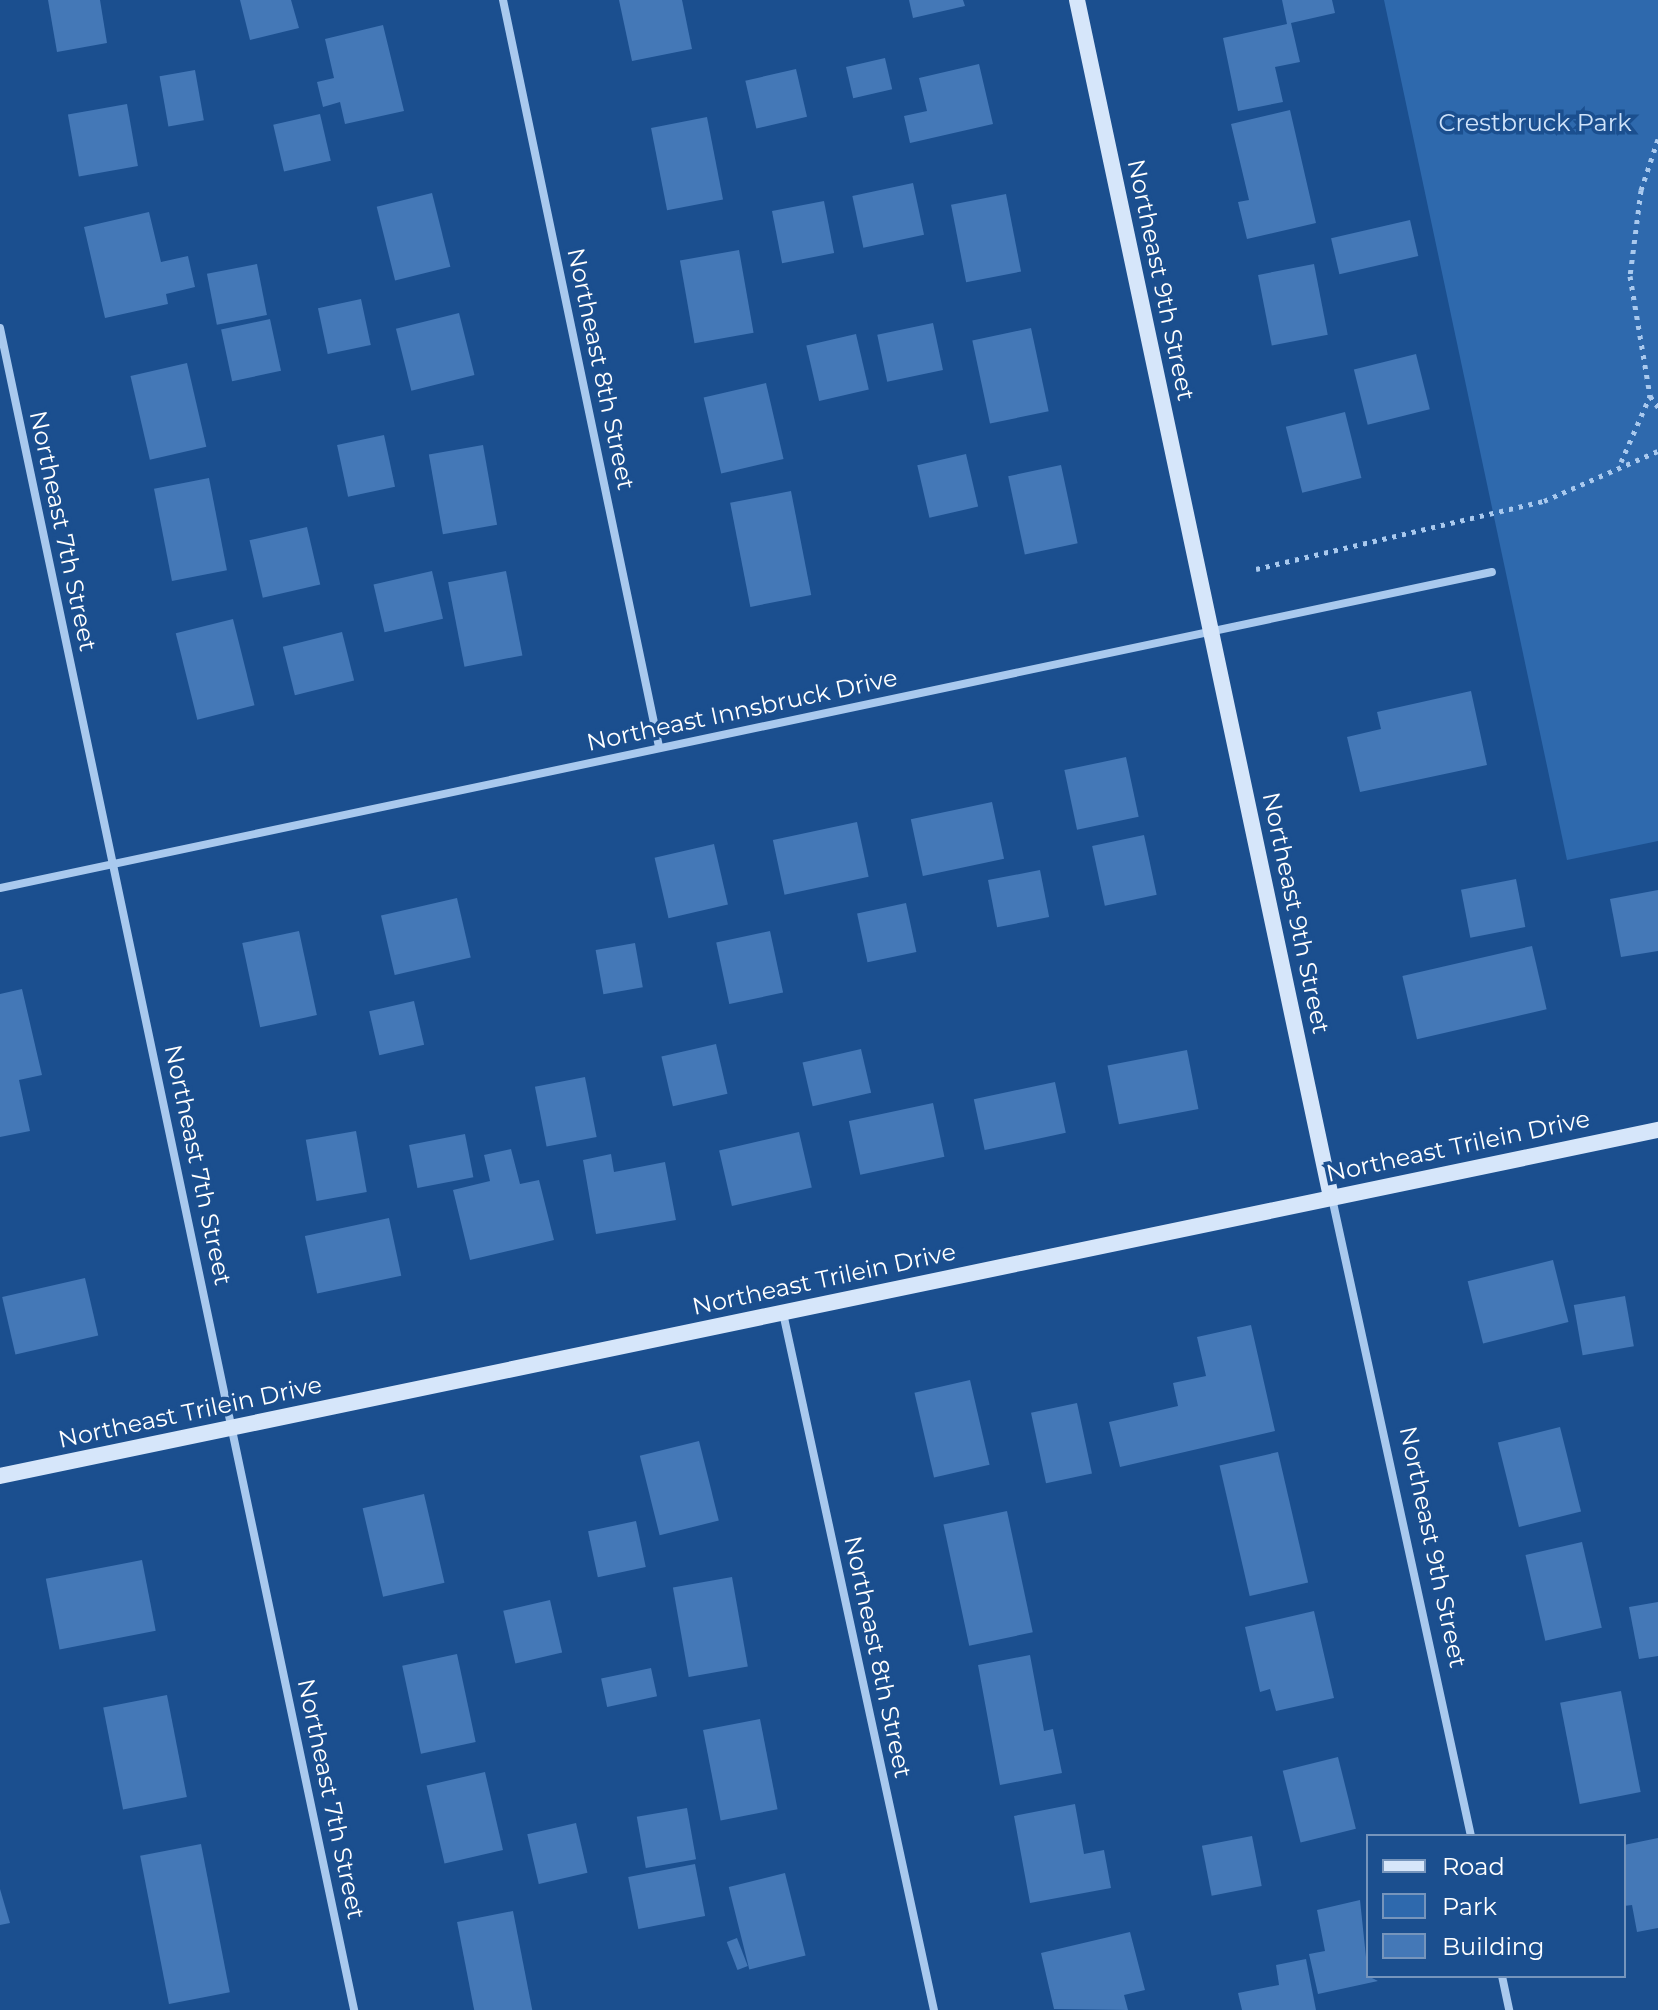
<!DOCTYPE html>
<style>
body{margin:0}
#map{position:relative;width:1658px;height:2010px;overflow:hidden;background:#1b4f8f;font-family:Montserrat,sans-serif}
div>[style]{position:absolute}
[style*='--x']{left:calc(var(--x)*1px);top:calc(var(--y)*1px);width:calc(var(--w)*1px);rotate:calc(var(--a)*1deg)}
.green>*{inset:0;background:#2e69ad}
.building>*{inset:0;background:#4478b7;transform-origin:0 0}
.path>*{height:5px;margin-top:-2.5px;transform-origin:0;background:repeating-linear-gradient(90deg,#a9c9ee 0 4px,transparent 0 10px)}
.street>*{height:8px;margin:-4px;padding:0 4px;transform-origin:4px;border-radius:4px;background:#a9c9ee}
.secondary>*{height:16px;margin:-8px;padding:0 8px;transform-origin:8px;border-radius:8px;background:#d6e6fa}
span{translate:-50% -50%;white-space:nowrap;text-align:center;line-height:1.15;-webkit-text-stroke:7px #1b4f8f;paint-order:stroke}
.park-label{font-size:24px;color:#cfe3fa}
.street-label{font-size:24px;color:#fff}
.legend{position:absolute;left:1366px;top:1834px;width:260px;height:144px;box-sizing:border-box;background:#1b4f8f;border:2px solid #7695bc;margin:0;padding:10px 14px;list-style:none;font-size:24px;color:#fff}
.legend li{display:flex;align-items:center;gap:16px;height:40px}
.legend b{width:40px;border:2px solid #7695bc}
</style>
<div id="map">
<div class="green">
<i style="clip-path:polygon(1384px 0,1658px 0,1658px 841px,1567px 860px)"></i>
</div>
<div class="building">
<i style="clip-path:polygon(48px 0,100px 0,107px 43px,57px 52px)"></i>
<i style="clip-path:polygon(240px 0,291px 0,299px 28px,250px 40px)"></i>
<i style="clip-path:polygon(619px 0,682px 0,692px 49px,632px 61px)"></i>
<i style="clip-path:polygon(909px 0,963px 0,965px 6px,913px 18px)"></i>
<i style="clip-path:polygon(1282px 0,1332px 0,1335px 13px,1291px 23px,1300px 62px,1275px 67px,1283px 102px,1238px 111px,1223px 38px,1287px 24px)"></i>
<i style="clip-path:polygon(383px 25px,404px 111px,345px 124px,340px 102px,323px 107px,317px 82px,334px 78px,325px 39px)"></i>
<i style="left:885px;top:58px;width:32px;height:40px;rotate:77deg"></i>
<i style="clip-path:polygon(979px 64px,993px 124px,910px 143px,904px 116px,927px 111px,919px 78px)"></i>
<i style="left:796px;top:69px;width:49px;height:52px;rotate:77deg"></i>
<i style="left:195px;top:70px;width:51px;height:36px;rotate:80deg"></i>
<i style="left:127px;top:104px;width:63px;height:60px;rotate:80deg"></i>
<i style="clip-path:polygon(1290px 110px,1316px 223px,1247px 239px,1238px 202px,1249px 200px,1231px 124px)"></i>
<i style="left:320px;top:114px;width:48px;height:48px;rotate:77deg"></i>
<i style="left:707px;top:117px;width:84px;height:57px;rotate:79deg"></i>
<i style="left:913px;top:183px;width:53px;height:62px;rotate:78deg"></i>
<i style="left:432px;top:193px;width:76px;height:57px;rotate:76deg"></i>
<i style="left:1006px;top:194px;width:79px;height:56px;rotate:79deg"></i>
<i style="left:824px;top:201px;width:53px;height:53px;rotate:79deg"></i>
<i style="clip-path:polygon(149px 212px,161px 262px,188px 256px,195px 287px,166px 294px,168px 304px,105px 318px,84px 227px)"></i>
<i style="left:1410px;top:220px;width:37px;height:81px;rotate:77deg"></i>
<i style="left:739px;top:250px;width:84px;height:60px;rotate:80deg"></i>
<i style="left:257px;top:264px;width:52px;height:51px;rotate:79deg"></i>
<i style="left:1314px;top:264px;width:72px;height:57px;rotate:79deg"></i>
<i style="left:361px;top:299px;width:47px;height:44px;rotate:78deg"></i>
<i style="left:459px;top:313px;width:64px;height:65px;rotate:76deg"></i>
<i style="left:270px;top:319px;width:53px;height:50px;rotate:78deg"></i>
<i style="left:933px;top:323px;width:48px;height:57px;rotate:78deg"></i>
<i style="left:1031px;top:328px;width:85px;height:60px;rotate:78deg"></i>
<i style="left:856px;top:334px;width:57px;height:51px;rotate:77deg"></i>
<i style="left:1416px;top:354px;width:57px;height:64px;rotate:76deg"></i>
<i style="left:187px;top:363px;width:86px;height:58px;rotate:77deg"></i>
<i style="left:766px;top:383px;width:78px;height:64px;rotate:77deg"></i>
<i style="left:1345px;top:412px;width:68px;height:61px;rotate:76deg"></i>
<i style="left:384px;top:435px;width:53px;height:48px;rotate:78deg"></i>
<i style="left:483px;top:445px;width:81px;height:55px;rotate:80deg"></i>
<i style="left:966px;top:454px;width:54px;height:50px;rotate:77deg"></i>
<i style="left:1061px;top:465px;width:80px;height:54px;rotate:78deg"></i>
<i style="left:209px;top:478px;width:94px;height:56px;rotate:79deg"></i>
<i style="left:791px;top:491px;width:106px;height:62px;rotate:79deg"></i>
<i style="left:307px;top:527px;width:59px;height:59px;rotate:77deg"></i>
<i style="left:432px;top:571px;width:49px;height:60px;rotate:77deg"></i>
<i style="left:506px;top:571px;width:86px;height:59px;rotate:79deg"></i>
<i style="left:233px;top:619px;width:89px;height:59px;rotate:76deg"></i>
<i style="left:342px;top:632px;width:50px;height:61px;rotate:76deg"></i>
<i style="clip-path:polygon(1471px 691px,1487px 765px,1360px 792px,1347px 737px,1381px 729px,1377px 712px)"></i>
<i style="left:1126px;top:757px;width:61px;height:63px;rotate:78deg"></i>
<i style="left:992px;top:802px;width:58px;height:83px;rotate:78deg"></i>
<i style="left:857px;top:822px;width:56px;height:86px;rotate:78deg"></i>
<i style="left:1144px;top:835px;width:61px;height:53px;rotate:78deg"></i>
<i style="left:714px;top:844px;width:62px;height:61px;rotate:77deg"></i>
<i style="left:1040px;top:870px;width:48px;height:53px;rotate:79deg"></i>
<i style="left:1516px;top:879px;width:49px;height:56px;rotate:79deg"></i>
<i style="clip-path:polygon(1658px 890px,1658px 951px,1621px 957px,1610px 899px)"></i>
<i style="left:457px;top:898px;width:61px;height:78px;rotate:77deg"></i>
<i style="left:906px;top:903px;width:50px;height:50px;rotate:78deg"></i>
<i style="left:299px;top:931px;width:86px;height:58px;rotate:78deg"></i>
<i style="left:770px;top:931px;width:63px;height:55px;rotate:78deg"></i>
<i style="left:635px;top:943px;width:45px;height:40px;rotate:80deg"></i>
<i style="left:1532px;top:946px;width:65px;height:133px;rotate:77deg"></i>
<i style="clip-path:polygon(22px 989px,42px 1075px,19px 1080px,30px 1131px,0 1137px,0 994px)"></i>
<i style="left:414px;top:1001px;width:45px;height:46px;rotate:77deg"></i>
<i style="left:716px;top:1044px;width:51px;height:56px;rotate:77deg"></i>
<i style="left:861px;top:1049px;width:45px;height:60px;rotate:77deg"></i>
<i style="left:1187px;top:1050px;width:60px;height:81px;rotate:79deg"></i>
<i style="left:585px;top:1077px;width:61px;height:51px;rotate:79deg"></i>
<i style="left:1055px;top:1082px;width:52px;height:83px;rotate:78deg"></i>
<i style="left:933px;top:1103px;width:55px;height:86px;rotate:78deg"></i>
<i style="left:356px;top:1131px;width:62px;height:51px;rotate:80deg"></i>
<i style="left:799px;top:1132px;width:57px;height:82px;rotate:77deg"></i>
<i style="left:465px;top:1134px;width:44px;height:57px;rotate:79deg"></i>
<i style="clip-path:polygon(511px 1149px,520px 1184px,539px 1180px,554px 1240px,470px 1260px,453px 1190px,490px 1181px,484px 1155px)"></i>
<i style="clip-path:polygon(611px 1154px,614px 1172px,665px 1162px,676px 1220px,596px 1234px,583px 1160px)"></i>
<i style="left:389px;top:1218px;width:59px;height:86px;rotate:78deg"></i>
<i style="left:1553px;top:1260px;width:64px;height:88px;rotate:76deg"></i>
<i style="left:85px;top:1278px;width:59px;height:85px;rotate:77deg"></i>
<i style="left:1625px;top:1296px;width:51px;height:52px;rotate:80deg"></i>
<i style="clip-path:polygon(1251px 1325px,1275px 1431px,1120px 1467px,1109px 1422px,1178px 1406px,1173px 1383px,1206px 1376px,1197px 1337px)"></i>
<i style="left:970px;top:1380px;width:87px;height:57px;rotate:77deg"></i>
<i style="left:1077px;top:1403px;width:72px;height:47px;rotate:78deg"></i>
<i style="left:1560px;top:1427px;width:87px;height:64px;rotate:76deg"></i>
<i style="left:699px;top:1441px;width:82px;height:61px;rotate:76deg"></i>
<i style="left:1278px;top:1452px;width:134px;height:60px;rotate:77deg"></i>
<i style="left:424px;top:1494px;width:91px;height:63px;rotate:77deg"></i>
<i style="left:1007px;top:1511px;width:124px;height:65px;rotate:78deg"></i>
<i style="left:636px;top:1521px;width:47px;height:49px;rotate:78deg"></i>
<i style="left:1582px;top:1542px;width:88px;height:58px;rotate:77deg"></i>
<i style="left:142px;top:1560px;width:72px;height:98px;rotate:79deg"></i>
<i style="left:732px;top:1577px;width:91px;height:60px;rotate:80deg"></i>
<i style="left:550px;top:1600px;width:54px;height:48px;rotate:77deg"></i>
<i style="clip-path:polygon(1658px 1602px,1658px 1656px,1639px 1659px,1629px 1607px)"></i>
<i style="clip-path:polygon(1314px 1611px,1334px 1698px,1276px 1711px,1270px 1689px,1260px 1692px,1245px 1627px)"></i>
<i style="left:457px;top:1654px;width:90px;height:56px;rotate:78deg"></i>
<i style="clip-path:polygon(1030px 1655px,1044px 1731px,1053px 1729px,1062px 1773px,1000px 1785px,978px 1665px)"></i>
<i style="left:651px;top:1668px;width:29px;height:51px;rotate:78deg"></i>
<i style="left:1621px;top:1691px;width:103px;height:62px;rotate:79deg"></i>
<i style="left:167px;top:1695px;width:104px;height:65px;rotate:79deg"></i>
<i style="left:760px;top:1719px;width:92px;height:58px;rotate:79deg"></i>
<i style="left:1338px;top:1757px;width:74px;height:57px;rotate:76deg"></i>
<i style="left:485px;top:1772px;width:80px;height:60px;rotate:77deg"></i>
<i style="clip-path:polygon(1075px 1804px,1084px 1854px,1104px 1850px,1111px 1888px,1030px 1903px,1014px 1816px)"></i>
<i style="left:687px;top:1808px;width:52px;height:51px;rotate:80deg"></i>
<i style="left:576px;top:1823px;width:51px;height:50px;rotate:77deg"></i>
<i style="left:1252px;top:1836px;width:51px;height:51px;rotate:79deg"></i>
<i style="clip-path:polygon(1658px 1838px,1658px 1928px,1637px 1932px,1632px 1905px,1624px 1906px,1624px 1845px)"></i>
<i style="left:201px;top:1844px;width:151px;height:62px;rotate:79deg"></i>
<i style="left:695px;top:1864px;width:53px;height:68px;rotate:79deg"></i>
<i style="left:785px;top:1873px;width:85px;height:58px;rotate:76deg"></i>
<i style="clip-path:polygon(0 1889px,10px 1923px,0 1925px)"></i>
<i style="clip-path:polygon(1360px 1900px,1368px 1976px,1378px 1981px,1318px 1994px,1309px 1954px,1325px 1951px,1317px 1910px)"></i>
<i style="left:513px;top:1911px;width:101px;height:57px;rotate:79deg"></i>
<i style="clip-path:polygon(1130px 1932px,1145px 1990px,1124px 1995px,1128px 2010px,1054px 2009px,1041px 1953px)"></i>
<i style="left:737px;top:1938px;width:30px;height:11px;rotate:69deg"></i>
<i style="clip-path:polygon(1306px 1959px,1316px 2010px,1242px 2010px,1238px 1993px,1279px 1985px,1276px 1965px)"></i>
</div>
<div class="path">
<i style="--x:1658;--y:139;--w:54;--a:108.4"></i>
<i style="--x:1641;--y:190;--w:87;--a:97.3"></i>
<i style="--x:1630;--y:276;--w:122;--a:80.5"></i>
<i style="--x:1650;--y:396;--w:14;--a:54"></i>
<i style="--x:1621;--y:462;--w:72;--a:-66.3"></i>
<i style="--x:1256;--y:569;--w:296;--a:-13.3"></i>
<i style="--x:1544;--y:501;--w:124;--a:-23.7"></i>
</div>
<div class="street">
<i style="--x:503;--y:0;--w:763;--a:78.2"></i>
<i style="--x:0;--y:328;--w:1719;--a:78.11"></i>
<i style="--x:0;--y:888;--w:1525;--a:-11.96"></i>
<i style="--x:1332;--y:1198;--w:653;--a:77.71"></i>
<i style="--x:783;--y:1313;--w:713;--a:77.78"></i>
<i style="--x:1502;--y:1976;--w:35;--a:78"></i>
</div>
<div class="secondary">
<i style="--x:1077;--y:0;--w:1224;--a:78.02"></i>
<i style="--x:0;--y:1476;--w:1694;--a:-11.79"></i>
</div>
<div class="park-label">
<span style="left:1535px;top:123px">Crestbruck Park</span>
</div>
<div class="street-label">
<span style="left:1161px;top:280px;rotate:78deg">Northeast 9th Street</span>
<span style="left:601px;top:369px;rotate:78deg">Northeast 8th Street</span>
<span style="left:63px;top:531px;rotate:78deg">Northeast 7th Street</span>
<span style="left:742px;top:710px;rotate:-12deg">Northeast Innsbruck Drive</span>
<span style="left:1296px;top:913px;rotate:78deg">Northeast 9th Street</span>
<span style="left:1458px;top:1146px;rotate:-12deg">Northeast Trilein Drive</span>
<span style="left:198px;top:1165px;rotate:78deg">Northeast 7th Street</span>
<span style="left:824px;top:1279px;rotate:-12deg">Northeast Trilein Drive</span>
<span style="left:190px;top:1412px;rotate:-12deg">Northeast Trilein Drive</span>
<span style="left:1433px;top:1547px;rotate:78deg">Northeast 9th Street</span>
<span style="left:878px;top:1657px;rotate:78deg">Northeast 8th Street</span>
<span style="left:331px;top:1799px;rotate:78deg">Northeast 7th Street</span>
</div>
<ul class="legend">
<li><b style="height:10px;background:#d6e6fa"></b>Road</li>
<li><b style="height:22px;background:#2e69ad"></b>Park</li>
<li><b style="height:22px;background:#4478b7"></b>Building</li>
</ul>
</div>
